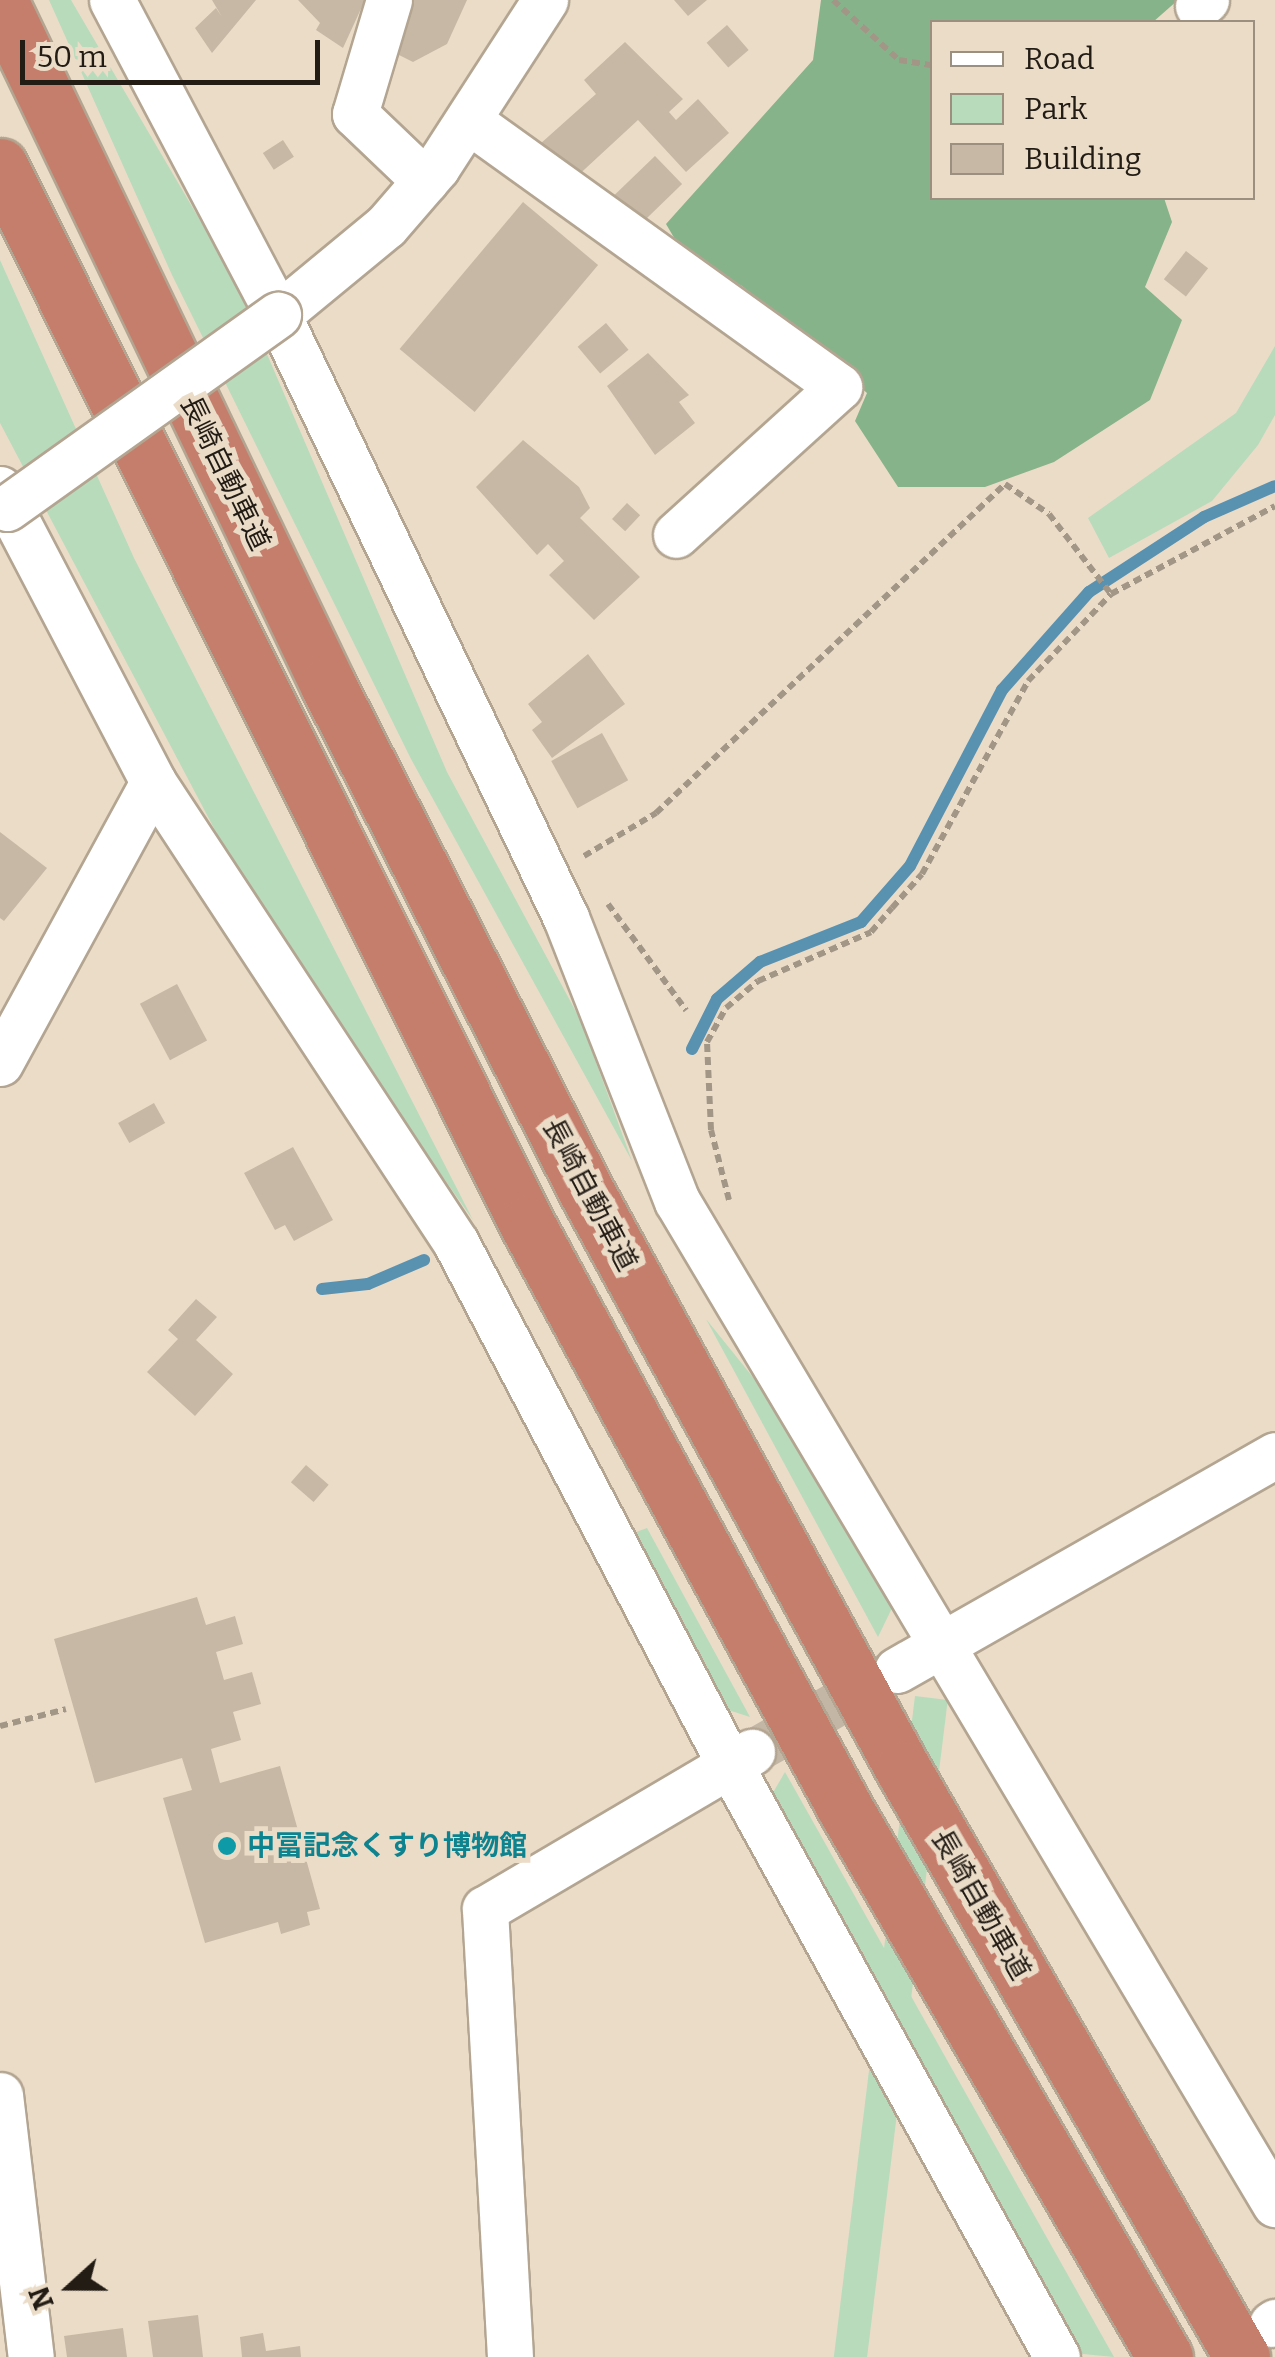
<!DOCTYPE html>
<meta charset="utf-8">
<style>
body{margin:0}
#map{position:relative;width:1275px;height:2357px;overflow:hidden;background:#ebdcc8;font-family:Bitter,"Noto Sans JP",serif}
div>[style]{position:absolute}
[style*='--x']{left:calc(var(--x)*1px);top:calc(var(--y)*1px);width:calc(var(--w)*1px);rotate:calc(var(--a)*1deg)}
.green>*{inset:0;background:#b8dbbb;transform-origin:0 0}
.forest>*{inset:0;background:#87b38b}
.stream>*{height:12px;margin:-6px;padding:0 6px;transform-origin:6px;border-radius:6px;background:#5992b1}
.building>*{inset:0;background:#c6b8a4;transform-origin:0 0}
.minor-tunnel>*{height:45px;margin-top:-22.5px;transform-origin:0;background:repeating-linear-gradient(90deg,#c3b6a4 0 45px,transparent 0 67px)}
.path>*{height:6px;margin-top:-3px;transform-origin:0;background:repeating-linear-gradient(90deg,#a29687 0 8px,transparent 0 13px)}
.roads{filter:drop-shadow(2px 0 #b3a591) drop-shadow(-2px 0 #b3a591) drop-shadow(0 2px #b3a591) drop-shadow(0 -2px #b3a591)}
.minor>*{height:45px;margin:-22.5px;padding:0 22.5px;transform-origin:22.5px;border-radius:22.5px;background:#fff}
.highway>*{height:55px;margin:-27.5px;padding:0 27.5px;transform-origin:27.5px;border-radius:27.5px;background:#c57e6b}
.bridges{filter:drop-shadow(2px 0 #b3a591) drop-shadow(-2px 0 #b3a591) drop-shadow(0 2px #b3a591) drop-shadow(0 -2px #b3a591)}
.minor-bridge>*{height:45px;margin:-22.5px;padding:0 22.5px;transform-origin:22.5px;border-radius:22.5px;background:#fff}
.dots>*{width:28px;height:28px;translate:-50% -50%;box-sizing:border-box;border:5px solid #ebdcc8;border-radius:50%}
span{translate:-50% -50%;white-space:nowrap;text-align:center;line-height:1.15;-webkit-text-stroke:10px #ebdcc8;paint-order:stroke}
.street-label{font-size:28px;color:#221c15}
.culture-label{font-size:28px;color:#0d838f;font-weight:700}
.left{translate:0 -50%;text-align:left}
.legend{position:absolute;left:930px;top:20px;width:325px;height:180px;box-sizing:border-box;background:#ebdcc8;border:2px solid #9b8f80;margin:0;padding:12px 18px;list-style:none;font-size:30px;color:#221c15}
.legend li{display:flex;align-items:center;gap:20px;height:50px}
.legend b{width:50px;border:2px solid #9b8f80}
.north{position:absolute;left:20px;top:2237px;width:100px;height:100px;-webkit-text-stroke:8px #ebdcc8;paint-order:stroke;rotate:249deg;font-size:28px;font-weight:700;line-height:40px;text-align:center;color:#221c15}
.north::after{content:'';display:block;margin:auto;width:35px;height:45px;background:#221c15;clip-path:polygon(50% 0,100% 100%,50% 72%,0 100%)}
.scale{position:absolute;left:20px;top:40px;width:300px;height:45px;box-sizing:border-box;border:5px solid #221c15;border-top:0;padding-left:12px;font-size:30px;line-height:35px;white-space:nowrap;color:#221c15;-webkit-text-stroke:8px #ebdcc8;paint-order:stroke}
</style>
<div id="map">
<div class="green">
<i style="clip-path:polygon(49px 0,71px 0,235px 280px,447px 772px,581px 1021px,632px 1161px,411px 759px,172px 275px)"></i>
<i style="clip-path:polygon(0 260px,134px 558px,473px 1220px,262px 919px,0 423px)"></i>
<i style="clip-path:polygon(1275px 346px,1275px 415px,1258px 445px,1212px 501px,1109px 558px,1088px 518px,1236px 413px)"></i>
<i style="clip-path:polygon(706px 1319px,785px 1417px,892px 1608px,878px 1637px)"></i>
<i style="clip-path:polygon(647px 1528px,750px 1717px,713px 1705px,628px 1535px)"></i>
<i style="left:915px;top:1696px;width:33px;height:675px;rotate:7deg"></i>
<i style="clip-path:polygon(785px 1772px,1114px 2357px,1073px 2353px,771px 1796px)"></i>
</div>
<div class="forest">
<i style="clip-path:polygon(821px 0,1178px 0,1153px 22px,932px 22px,932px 198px,1164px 198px,1172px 222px,1145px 287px,1182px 320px,1150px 400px,1054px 462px,985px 487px,898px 487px,855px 421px,867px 393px,742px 286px,686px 258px,666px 224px,813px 60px)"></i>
</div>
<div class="stream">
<i style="--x:692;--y:1049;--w:56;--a:-63.4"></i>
<i style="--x:717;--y:999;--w:57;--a:-40.7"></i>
<i style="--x:760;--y:962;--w:109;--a:-21.6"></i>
<i style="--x:861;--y:922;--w:74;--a:-48.8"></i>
<i style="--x:910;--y:866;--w:199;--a:-62.4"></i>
<i style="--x:1002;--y:690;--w:131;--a:-48.4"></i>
<i style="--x:1089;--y:592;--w:137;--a:-33.1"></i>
<i style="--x:1204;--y:517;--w:77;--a:-23.6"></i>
<i style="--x:322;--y:1289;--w:46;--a:-6.2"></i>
<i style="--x:368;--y:1284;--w:61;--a:-23.2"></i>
</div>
<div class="building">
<i style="clip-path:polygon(212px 0,256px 0,212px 53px,195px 28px,216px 8px,222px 17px)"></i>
<i style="clip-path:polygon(298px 0,365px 0,343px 48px,316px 30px,320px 23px)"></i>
<i style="clip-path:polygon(412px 0,467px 0,447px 44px,413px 62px,389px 50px)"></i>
<i style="clip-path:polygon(674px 0,707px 0,688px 16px)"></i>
<i style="left:727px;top:25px;width:33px;height:27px;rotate:49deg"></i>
<i style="clip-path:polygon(625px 42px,683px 99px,669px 112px,676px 120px,698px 99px,729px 133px,686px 172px,638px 120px,572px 181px,540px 144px,596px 94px,584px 80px)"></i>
<i style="left:283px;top:140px;width:20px;height:24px;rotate:57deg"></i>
<i style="left:655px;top:156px;width:39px;height:57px;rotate:46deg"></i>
<i style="left:523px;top:202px;width:98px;height:192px;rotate:40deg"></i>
<i style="left:1186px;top:251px;width:28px;height:36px;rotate:38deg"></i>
<i style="left:606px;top:323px;width:35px;height:37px;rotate:50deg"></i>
<i style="clip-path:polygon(648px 353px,689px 395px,679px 402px,695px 423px,655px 455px,607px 386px)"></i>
<i style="clip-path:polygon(523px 440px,579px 487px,590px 508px,580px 518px,640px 577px,594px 620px,549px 575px,564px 561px,548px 544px,537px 555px,476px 487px)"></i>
<i style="left:627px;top:503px;width:18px;height:22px;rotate:43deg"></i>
<i style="clip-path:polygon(588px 654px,625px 704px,552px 758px,532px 730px,542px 722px,528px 704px)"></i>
<i style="left:602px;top:733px;width:54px;height:58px;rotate:61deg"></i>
<i style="clip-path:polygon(0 832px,47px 868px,4px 921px,0 918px)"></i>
<i style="left:177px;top:984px;width:64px;height:42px;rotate:62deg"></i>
<i style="left:154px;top:1103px;width:23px;height:41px;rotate:61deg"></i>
<i style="clip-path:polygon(293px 1147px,333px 1220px,294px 1241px,285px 1225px,275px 1230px,244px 1173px)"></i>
<i style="clip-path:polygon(196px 1299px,217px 1317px,196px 1340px,233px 1374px,195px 1416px,147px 1372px,178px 1339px,168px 1330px)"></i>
<i style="left:306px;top:1465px;width:30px;height:23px;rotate:41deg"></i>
<i style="clip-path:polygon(197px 1597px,206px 1625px,235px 1616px,243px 1644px,216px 1652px,224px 1680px,252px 1672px,261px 1704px,233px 1712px,241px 1740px,211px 1749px,220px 1783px,280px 1766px,320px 1909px,307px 1912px,310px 1925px,281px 1934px,278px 1922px,205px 1943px,163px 1798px,192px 1790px,182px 1758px,95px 1783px,54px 1639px)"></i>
<i style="clip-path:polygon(198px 2315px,203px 2357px,153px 2357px,148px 2321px)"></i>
<i style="clip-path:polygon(123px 2328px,127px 2357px,67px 2357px,64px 2336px)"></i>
<i style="clip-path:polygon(263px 2333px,266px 2351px,300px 2346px,301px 2357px,242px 2357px,240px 2337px)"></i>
</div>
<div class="minor-tunnel">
<i style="--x:752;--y:1752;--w:158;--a:-29.7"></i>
</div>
<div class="path">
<i style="--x:833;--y:0;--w:89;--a:42.3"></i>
<i style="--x:899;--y:60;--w:33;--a:9"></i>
<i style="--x:584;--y:856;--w:84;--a:-30.8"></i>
<i style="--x:656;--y:813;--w:480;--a:-43.3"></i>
<i style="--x:1005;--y:484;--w:53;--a:34.3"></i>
<i style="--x:1049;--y:514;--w:101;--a:52.2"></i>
<i style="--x:608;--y:904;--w:132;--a:53.7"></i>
<i style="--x:729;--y:1200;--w:72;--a:-104.4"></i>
<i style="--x:711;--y:1130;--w:88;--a:-92.6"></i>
<i style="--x:707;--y:1042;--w:39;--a:-61"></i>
<i style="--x:726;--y:1008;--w:42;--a:-40.2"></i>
<i style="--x:758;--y:981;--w:123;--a:-23.4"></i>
<i style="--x:871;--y:932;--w:32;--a:-49"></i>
<i style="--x:892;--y:908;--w:45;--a:-48.6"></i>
<i style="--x:922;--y:874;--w:220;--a:-61.2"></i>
<i style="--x:1028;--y:681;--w:120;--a:-46.3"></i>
<i style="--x:1111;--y:594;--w:186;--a:-28.2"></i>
<i style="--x:0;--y:1726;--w:68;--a:-14.4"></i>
</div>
<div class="roads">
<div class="minor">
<i style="--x:112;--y:0;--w:356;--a:62.2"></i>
<i style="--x:278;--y:315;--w:668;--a:64.47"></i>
<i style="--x:566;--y:918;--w:304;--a:68.6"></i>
<i style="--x:677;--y:1201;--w:1168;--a:59.2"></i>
<i style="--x:389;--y:0;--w:119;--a:106.6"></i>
<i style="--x:355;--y:114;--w:97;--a:43.7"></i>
<i style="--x:1198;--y:6;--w:10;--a:-37"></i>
<i style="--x:472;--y:123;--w:452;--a:35.7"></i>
<i style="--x:839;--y:387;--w:220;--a:137.8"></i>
<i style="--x:278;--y:315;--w:140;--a:-39.5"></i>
<i style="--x:386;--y:226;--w:78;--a:-49.2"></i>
<i style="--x:437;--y:167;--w:199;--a:-57.1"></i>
<i style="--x:0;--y:489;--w:331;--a:62.4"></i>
<i style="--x:153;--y:782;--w:552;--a:56.68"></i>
<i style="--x:456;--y:1243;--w:592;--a:62.31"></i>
<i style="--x:731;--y:1767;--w:674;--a:61.08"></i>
<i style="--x:0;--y:1063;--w:320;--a:-61.4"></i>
<i style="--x:897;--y:1670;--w:435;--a:-29.6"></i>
<i style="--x:0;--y:2095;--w:264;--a:83.3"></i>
<i style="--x:1272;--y:2324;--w:4;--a:-34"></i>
<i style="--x:510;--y:2357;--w:449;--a:-93.2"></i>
<i style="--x:485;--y:1909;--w:310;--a:-30.5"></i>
</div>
<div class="highway">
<i style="--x:0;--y:1;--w:759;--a:64.38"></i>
<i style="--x:328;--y:685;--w:566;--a:62.98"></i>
<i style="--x:585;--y:1189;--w:661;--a:61.27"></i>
<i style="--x:903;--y:1769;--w:679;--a:60.04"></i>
<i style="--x:0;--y:166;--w:1182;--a:63.52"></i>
<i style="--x:527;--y:1224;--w:667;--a:61.44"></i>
<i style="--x:846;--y:1810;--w:633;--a:59.75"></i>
</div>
</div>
<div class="bridges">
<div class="minor-bridge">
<i style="--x:7;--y:508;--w:333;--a:-35.5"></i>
</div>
</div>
<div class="dots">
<i style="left:227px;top:1846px;background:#0f9aa8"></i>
</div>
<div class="street-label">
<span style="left:225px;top:473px;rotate:64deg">長崎自動車道</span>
<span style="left:590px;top:1195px;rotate:62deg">長崎自動車道</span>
<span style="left:981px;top:1905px;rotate:60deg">長崎自動車道</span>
</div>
<div class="culture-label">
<span class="left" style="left:247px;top:1846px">中冨記念くすり博物館</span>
</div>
<ul class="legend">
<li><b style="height:12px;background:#fff"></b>Road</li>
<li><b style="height:28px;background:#b8dbbb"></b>Park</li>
<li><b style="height:28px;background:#c6b8a4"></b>Building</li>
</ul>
<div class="north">N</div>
<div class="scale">50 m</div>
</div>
